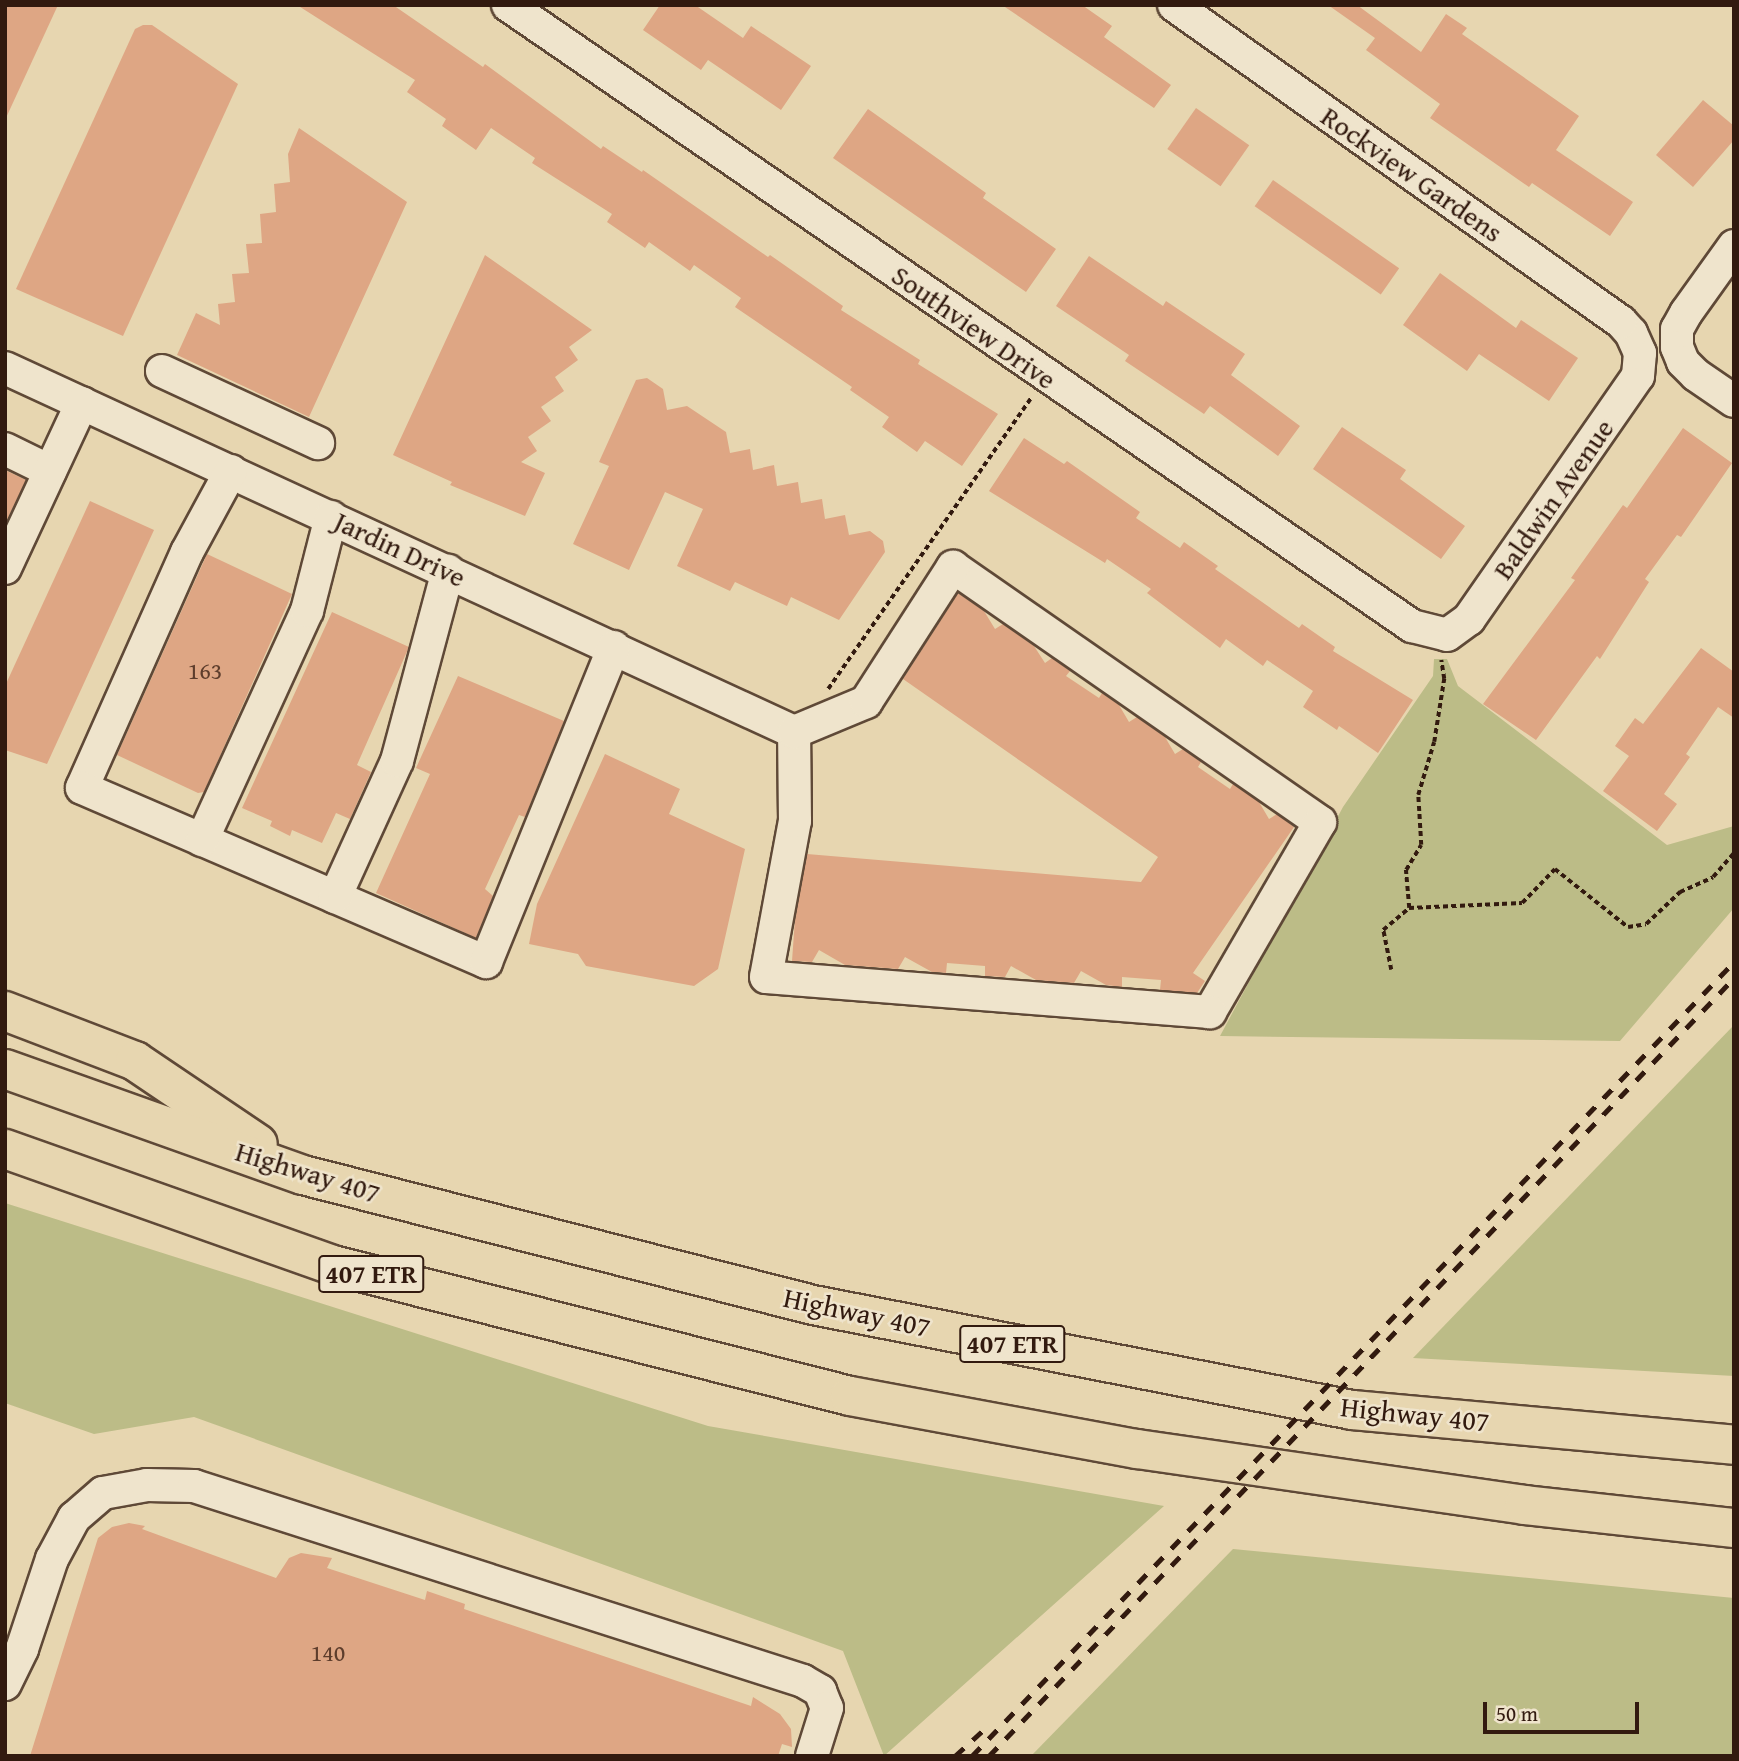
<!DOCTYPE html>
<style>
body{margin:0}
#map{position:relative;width:1739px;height:1761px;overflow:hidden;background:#e7d6b0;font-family:"Gentium Book Plus",serif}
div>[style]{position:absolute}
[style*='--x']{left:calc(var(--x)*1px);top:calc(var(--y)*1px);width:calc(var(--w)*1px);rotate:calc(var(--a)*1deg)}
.green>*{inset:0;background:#bcbc87}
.building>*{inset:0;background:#dea684;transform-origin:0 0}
.path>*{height:3.5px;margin-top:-1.75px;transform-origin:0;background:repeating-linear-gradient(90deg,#321a0f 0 5px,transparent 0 8.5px)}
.roads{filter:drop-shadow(2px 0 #5f4937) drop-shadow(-2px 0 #5f4937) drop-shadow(0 2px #5f4937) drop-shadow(0 -2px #5f4937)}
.minor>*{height:32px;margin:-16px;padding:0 16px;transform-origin:16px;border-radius:16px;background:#efe4cc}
.highway>*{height:38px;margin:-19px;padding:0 19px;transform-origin:19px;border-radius:19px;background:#e7d6b0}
.rail>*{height:5px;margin-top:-2.5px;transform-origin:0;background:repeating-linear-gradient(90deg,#321a0f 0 12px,transparent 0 24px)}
span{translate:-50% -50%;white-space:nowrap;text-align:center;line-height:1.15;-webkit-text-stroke:5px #efe4cc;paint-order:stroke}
.number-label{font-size:24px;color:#5d3d2c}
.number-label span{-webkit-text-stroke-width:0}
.shield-label span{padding:2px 5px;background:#efe4cc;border:2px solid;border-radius:5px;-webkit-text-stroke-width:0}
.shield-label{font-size:26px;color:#321a0f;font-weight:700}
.street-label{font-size:28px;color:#321a0f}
.frame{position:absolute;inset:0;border:7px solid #321a0f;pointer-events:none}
.scale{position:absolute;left:1483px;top:1702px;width:156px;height:32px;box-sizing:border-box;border:4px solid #321a0f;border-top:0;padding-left:9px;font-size:21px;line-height:24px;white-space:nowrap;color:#321a0f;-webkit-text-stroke:5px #efe4cc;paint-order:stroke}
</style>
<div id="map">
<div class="green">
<i style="clip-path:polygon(1434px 659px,1447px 659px,1458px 686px,1667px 845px,1734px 826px,1734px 908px,1620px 1041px,1220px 1036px,1343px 807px,1433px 676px)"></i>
<i style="clip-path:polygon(1734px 1025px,1734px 1376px,1413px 1358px)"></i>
<i style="clip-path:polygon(5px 1203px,708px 1426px,1164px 1506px,884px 1756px,843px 1651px,194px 1417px,94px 1434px,5px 1403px)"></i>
<i style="clip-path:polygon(1233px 1549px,1734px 1598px,1734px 1756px,1031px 1756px)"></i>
</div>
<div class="building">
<i style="clip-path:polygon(5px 5px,58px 5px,5px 120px)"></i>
<i style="clip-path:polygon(297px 5px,393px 5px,483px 67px,485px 64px,601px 149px,603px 146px,642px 172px,643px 170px,768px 257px,770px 255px,843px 306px,841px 310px,920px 360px,918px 364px,998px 414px,962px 466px,925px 441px,917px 452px,882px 427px,889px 417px,850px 390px,852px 387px,735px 307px,741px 298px,694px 265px,690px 271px,649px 242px,645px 248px,607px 222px,612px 214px,532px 163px,535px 158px,491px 128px,476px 150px,442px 126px,446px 119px,407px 92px,415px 80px)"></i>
<i style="clip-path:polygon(660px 5px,695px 5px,743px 38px,751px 26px,811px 66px,781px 110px,708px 60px,701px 70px,643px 30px)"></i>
<i style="clip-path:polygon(1002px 5px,1082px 5px,1112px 26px,1104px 37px,1171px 85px,1154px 108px)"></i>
<i style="clip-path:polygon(1328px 5px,1357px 5px,1421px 52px,1446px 14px,1467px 28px,1462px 34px,1579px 116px,1556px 150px,1633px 202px,1610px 236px,1532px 183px,1529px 187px,1430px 118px,1440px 104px,1366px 50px,1375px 38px)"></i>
<i style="clip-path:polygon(143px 25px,152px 25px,238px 84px,123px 336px,16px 289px,135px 29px)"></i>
<i style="clip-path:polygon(1703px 100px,1734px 126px,1734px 140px,1693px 187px,1656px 155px)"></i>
<i style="left:1196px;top:108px;width:65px;height:50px;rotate:35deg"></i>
<i style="clip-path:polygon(868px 109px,986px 193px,983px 198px,1056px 249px,1026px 292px,833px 158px)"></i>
<i style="clip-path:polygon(299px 128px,407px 202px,309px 417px,177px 355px,196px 313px,220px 325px,218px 304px,235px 302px,232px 274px,249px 273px,246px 244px,262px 243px,260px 214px,276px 212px,274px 184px,290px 182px,288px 154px)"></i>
<i style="left:1273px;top:180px;width:154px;height:32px;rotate:35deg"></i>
<i style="clip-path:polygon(485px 255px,592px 330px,569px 347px,578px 360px,555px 377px,564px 391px,541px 407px,551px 421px,528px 437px,537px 451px,521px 462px,545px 473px,525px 516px,450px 485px,452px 482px,393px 455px)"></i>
<i style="clip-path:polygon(1089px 256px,1163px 306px,1166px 301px,1245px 354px,1231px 375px,1300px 426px,1278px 456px,1210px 406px,1204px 414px,1125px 361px,1129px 355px,1056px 306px)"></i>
<i style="clip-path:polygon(1440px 273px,1516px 328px,1521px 320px,1578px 358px,1549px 401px,1479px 354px,1467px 371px,1403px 325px)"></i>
<i style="clip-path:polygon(647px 378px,663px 389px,667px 410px,687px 406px,726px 432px,730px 453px,750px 449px,753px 470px,774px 465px,777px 486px,798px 482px,801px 503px,822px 499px,825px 519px,845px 515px,849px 535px,870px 531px,883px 541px,885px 552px,839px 620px,791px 597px,787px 606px,735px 582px,730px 591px,677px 566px,703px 509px,665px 492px,629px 570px,573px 544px,609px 466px,599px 462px,636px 380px)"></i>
<i style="clip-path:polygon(1342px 427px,1406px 470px,1400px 479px,1465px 526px,1441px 559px,1313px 469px)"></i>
<i style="clip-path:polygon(1683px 428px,1732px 463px,1681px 537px,1677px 535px,1645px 579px,1649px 582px,1600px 659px,1597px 656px,1536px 740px,1483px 704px,1575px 580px,1571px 578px,1623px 505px,1627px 508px)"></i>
<i style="clip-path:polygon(1024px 438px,1064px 464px,1067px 461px,1140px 512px,1136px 518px,1180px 548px,1184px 542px,1218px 566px,1215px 569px,1299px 628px,1302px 624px,1335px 647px,1333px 651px,1413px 700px,1378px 753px,1339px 726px,1337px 730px,1303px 707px,1313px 691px,1267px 660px,1263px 666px,1226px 639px,1220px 648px,1147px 593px,1151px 589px,1107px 559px,1105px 563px,989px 491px)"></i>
<i style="clip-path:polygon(5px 470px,26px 480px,5px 524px)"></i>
<i style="clip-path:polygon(90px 501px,154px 530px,47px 764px,5px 750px,5px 686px)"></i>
<i style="clip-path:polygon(207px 554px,292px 594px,204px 792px,198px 793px,117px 755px)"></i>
<i style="clip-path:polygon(958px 593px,984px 611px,995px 629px,1003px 624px,1034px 646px,1045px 663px,1052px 658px,1070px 671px,1066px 676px,1099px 698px,1102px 693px,1119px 705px,1129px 722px,1137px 717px,1165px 737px,1175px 754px,1183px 749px,1201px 762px,1198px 767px,1230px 789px,1233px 784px,1259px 802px,1269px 819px,1277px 814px,1294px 827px,1193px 973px,1205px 981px,1197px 993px,1160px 990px,1161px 980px,1122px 977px,1122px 987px,1106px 985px,1081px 971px,1074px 983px,1036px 980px,1011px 966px,1005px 977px,985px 976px,985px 966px,947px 963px,946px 973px,932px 972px,905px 957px,898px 969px,845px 965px,819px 950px,812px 962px,792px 961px,795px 919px,807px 854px,1141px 882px,1158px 857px,903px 679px)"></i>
<i style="clip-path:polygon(332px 612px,409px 647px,357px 765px,371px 772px,350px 819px,336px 813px,322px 843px,292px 830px,290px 836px,270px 826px,272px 821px,242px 808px)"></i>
<i style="clip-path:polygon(1701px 648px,1734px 672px,1734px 718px,1718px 707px,1686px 754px,1690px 757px,1664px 794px,1677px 804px,1657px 831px,1603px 791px,1629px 756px,1615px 746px,1635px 718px,1643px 724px)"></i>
<i style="clip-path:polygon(458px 676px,564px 721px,525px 817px,519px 815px,485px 889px,493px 896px,476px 938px,376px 893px,430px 774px,416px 768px)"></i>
<i style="clip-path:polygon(605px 754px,680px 789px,669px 814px,745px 849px,718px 969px,694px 986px,586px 966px,578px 954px,529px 944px,537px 904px)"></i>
<i style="clip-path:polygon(129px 1523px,145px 1526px,142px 1529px,276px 1578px,289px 1558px,301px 1553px,332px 1558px,327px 1568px,425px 1600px,427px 1591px,465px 1604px,464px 1609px,751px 1706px,753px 1697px,780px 1714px,791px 1729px,792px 1747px,782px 1744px,778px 1756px,30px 1756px,98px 1538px,112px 1527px)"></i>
</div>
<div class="path">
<i style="--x:828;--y:689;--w:356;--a:-55.1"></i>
<i style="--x:1409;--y:908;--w:113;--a:-2.5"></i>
<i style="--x:1522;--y:903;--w:47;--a:-45.9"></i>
<i style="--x:1555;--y:869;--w:93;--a:38.5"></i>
<i style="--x:1628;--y:927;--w:18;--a:-9"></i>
<i style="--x:1646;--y:924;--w:47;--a:-43.3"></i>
<i style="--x:1680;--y:892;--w:36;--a:-24"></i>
<i style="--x:1713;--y:877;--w:32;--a:-49"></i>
<i style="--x:1391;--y:970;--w:41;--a:-101.3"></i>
<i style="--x:1383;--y:930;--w:34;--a:-40"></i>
<i style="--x:1409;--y:908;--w:38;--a:-95"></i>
<i style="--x:1406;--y:870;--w:29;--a:-59"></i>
<i style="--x:1421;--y:845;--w:50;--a:-93.4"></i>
<i style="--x:1418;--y:795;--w:55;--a:-73.2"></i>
<i style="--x:1434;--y:742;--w:64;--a:-81"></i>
<i style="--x:1444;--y:679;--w:19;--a:-99"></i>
</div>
<div class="roads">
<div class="minor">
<i style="--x:508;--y:5;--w:1097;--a:34.49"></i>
<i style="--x:1412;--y:626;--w:36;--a:14"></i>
<i style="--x:1447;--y:635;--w:27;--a:-36"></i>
<i style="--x:1469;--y:619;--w:296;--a:-55.2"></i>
<i style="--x:1638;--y:376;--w:23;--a:-85"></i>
<i style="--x:1640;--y:353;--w:22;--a:-114"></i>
<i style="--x:1631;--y:333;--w:15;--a:-132"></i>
<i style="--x:1621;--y:322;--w:548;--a:-144.66"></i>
<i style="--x:1734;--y:246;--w:82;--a:125.6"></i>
<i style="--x:1686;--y:313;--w:18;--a:119"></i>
<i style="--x:1677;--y:329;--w:18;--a:90"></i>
<i style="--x:1677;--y:347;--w:16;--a:68"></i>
<i style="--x:1683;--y:362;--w:18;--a:45"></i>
<i style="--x:1696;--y:375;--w:46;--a:34.4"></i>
<i style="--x:5;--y:368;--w:869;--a:24.77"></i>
<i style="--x:162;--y:371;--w:172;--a:24.8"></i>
<i style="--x:5;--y:449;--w:50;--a:26.1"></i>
<i style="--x:231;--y:471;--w:92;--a:118.5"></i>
<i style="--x:187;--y:552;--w:258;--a:114"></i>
<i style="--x:82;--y:788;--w:440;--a:23.3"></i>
<i style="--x:486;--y:962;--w:340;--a:-67.9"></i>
<i style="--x:953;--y:567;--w:447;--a:34.8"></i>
<i style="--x:1320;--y:822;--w:220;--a:120.1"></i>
<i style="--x:1210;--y:1012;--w:445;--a:-175.5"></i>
<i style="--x:766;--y:977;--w:159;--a:-79.5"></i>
<i style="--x:795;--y:821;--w:89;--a:-90.6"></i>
<i style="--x:794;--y:732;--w:78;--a:-22.6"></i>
<i style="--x:866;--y:702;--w:161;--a:-57.2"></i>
<i style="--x:5;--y:568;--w:182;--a:-65"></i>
<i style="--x:202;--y:840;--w:252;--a:-65.4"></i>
<i style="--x:307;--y:611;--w:97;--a:-75.7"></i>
<i style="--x:335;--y:897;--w:149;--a:-65.5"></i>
<i style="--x:397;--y:761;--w:197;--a:-75"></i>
<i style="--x:5;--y:1684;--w:39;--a:-64"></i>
<i style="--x:22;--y:1649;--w:95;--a:-71.6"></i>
<i style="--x:52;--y:1559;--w:47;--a:-61.8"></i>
<i style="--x:74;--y:1518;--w:38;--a:-41"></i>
<i style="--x:103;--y:1493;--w:45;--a:-10.3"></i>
<i style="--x:147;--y:1485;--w:47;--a:1.2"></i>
<i style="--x:194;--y:1486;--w:639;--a:17.75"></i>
<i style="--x:803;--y:1681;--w:20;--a:30"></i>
<i style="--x:820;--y:1691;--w:18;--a:68"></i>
<i style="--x:827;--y:1708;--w:50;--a:107.4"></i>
</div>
<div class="highway">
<i style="--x:5;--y:1011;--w:139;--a:21"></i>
<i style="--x:135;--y:1061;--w:148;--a:34"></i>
<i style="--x:5;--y:1069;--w:316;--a:19.6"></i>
<i style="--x:303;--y:1175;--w:526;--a:14.3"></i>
<i style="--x:813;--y:1305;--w:549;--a:11.02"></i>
<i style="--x:1352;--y:1410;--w:384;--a:5.2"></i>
<i style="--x:5;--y:1149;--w:348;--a:19.5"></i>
<i style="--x:333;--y:1265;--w:533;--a:14.22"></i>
<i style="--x:850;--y:1396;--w:292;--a:10.5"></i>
<i style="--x:1137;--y:1449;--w:391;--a:8.2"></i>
<i style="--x:1524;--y:1505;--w:211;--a:6.3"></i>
</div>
</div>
<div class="rail">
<i style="--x:955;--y:1756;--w:46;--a:-42.4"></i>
<i style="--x:972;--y:1756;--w:1100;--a:-46.18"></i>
<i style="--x:989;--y:1756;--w:1077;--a:-46.24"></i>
</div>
<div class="number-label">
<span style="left:205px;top:671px">163</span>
<span style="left:328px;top:1653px">140</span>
</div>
<div class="shield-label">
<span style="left:371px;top:1274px">407 ETR</span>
<span style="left:1012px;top:1344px">407 ETR</span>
</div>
<div class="street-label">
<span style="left:1412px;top:174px;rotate:35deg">Rockview Gardens</span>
<span style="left:974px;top:327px;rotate:35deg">Southview Drive</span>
<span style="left:1553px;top:499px;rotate:-55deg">Baldwin Avenue</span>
<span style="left:400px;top:549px;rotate:25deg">Jardin Drive</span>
<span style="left:308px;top:1172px;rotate:17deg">Highway 407</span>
<span style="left:857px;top:1312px;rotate:12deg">Highway 407</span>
<span style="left:1415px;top:1414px;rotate:6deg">Highway 407</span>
</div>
<div class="frame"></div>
<div class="scale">50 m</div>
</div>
